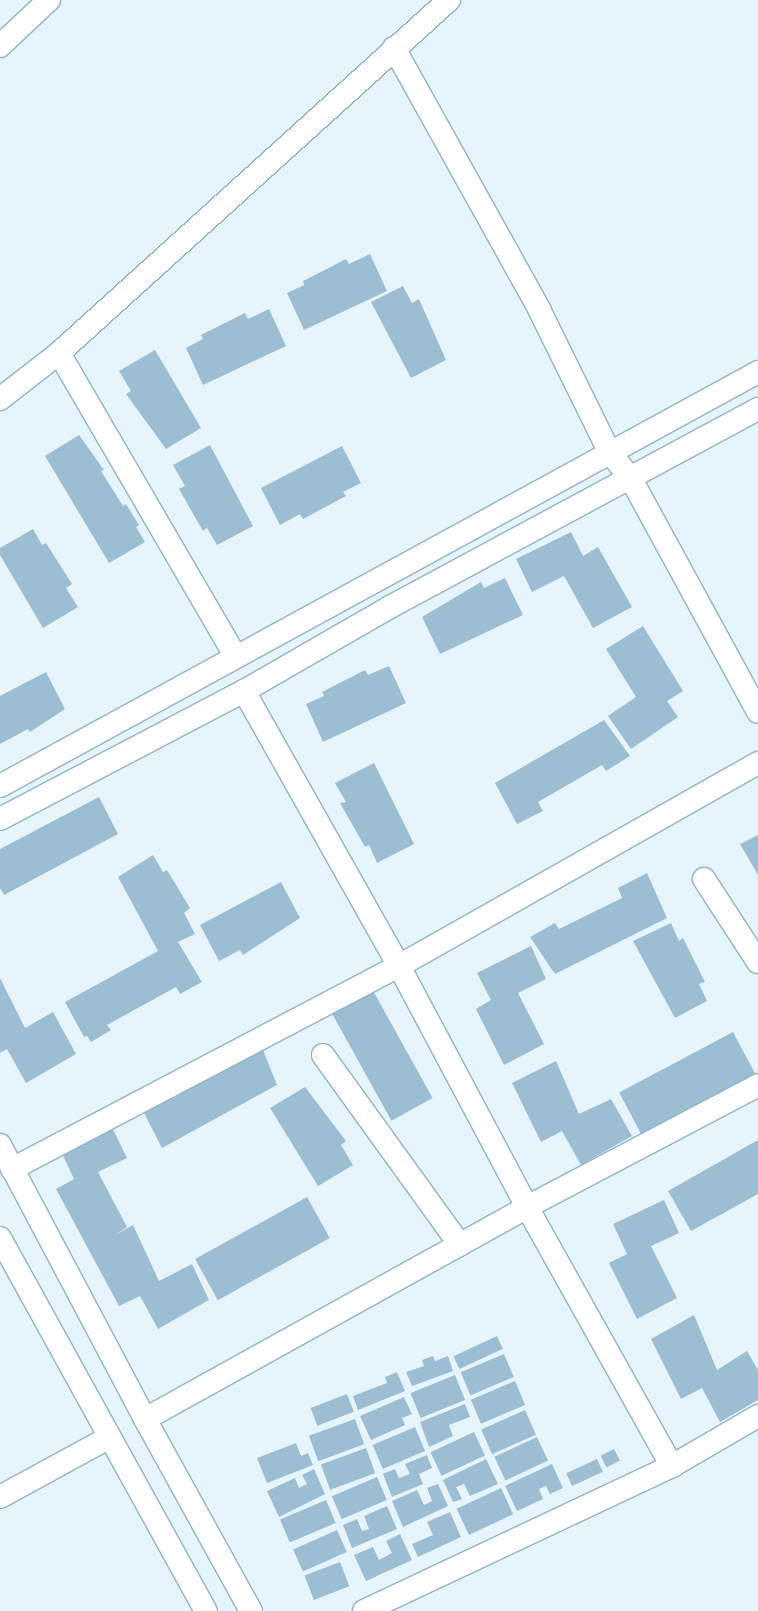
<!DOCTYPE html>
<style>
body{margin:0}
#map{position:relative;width:758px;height:1611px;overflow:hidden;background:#e6f4fc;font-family:Quicksand,sans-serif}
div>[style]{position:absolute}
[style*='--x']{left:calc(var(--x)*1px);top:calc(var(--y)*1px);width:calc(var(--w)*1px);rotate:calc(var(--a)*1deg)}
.building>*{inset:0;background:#9dbed2;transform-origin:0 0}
.roads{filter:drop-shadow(1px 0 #93b3c8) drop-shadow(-1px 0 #93b3c8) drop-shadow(0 1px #93b3c8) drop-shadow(0 -1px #93b3c8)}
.minor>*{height:22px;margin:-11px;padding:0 11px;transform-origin:11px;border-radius:11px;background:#fff}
span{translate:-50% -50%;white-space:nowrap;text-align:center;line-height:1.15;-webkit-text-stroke:4px #fff;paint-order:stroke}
</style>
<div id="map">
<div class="building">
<i style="clip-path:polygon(370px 254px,387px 291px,304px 330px,287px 293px,304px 285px,303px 281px,346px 259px,349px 264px)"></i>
<i style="clip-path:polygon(403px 286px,412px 303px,419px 299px,446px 360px,411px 378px,371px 302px)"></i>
<i style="clip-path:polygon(269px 309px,286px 346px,203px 385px,186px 348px,203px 339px,201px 335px,245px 313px,248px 319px)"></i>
<i style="clip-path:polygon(155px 350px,201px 428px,166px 449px,126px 394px,131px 391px,119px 371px)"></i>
<i style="clip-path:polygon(79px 435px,104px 470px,101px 471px,123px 506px,126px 504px,139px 525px,136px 527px,145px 542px,109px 563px,45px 456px)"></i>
<i style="clip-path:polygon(210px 445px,253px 526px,217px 545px,207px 528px,203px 531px,179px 489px,185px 486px,173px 465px)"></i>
<i style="clip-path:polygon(342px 446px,361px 483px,343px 492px,346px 496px,303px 519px,300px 514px,280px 525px,261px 488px)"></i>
<i style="clip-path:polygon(33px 529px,42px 545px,46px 543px,72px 584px,66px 588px,78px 607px,43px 628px,0 555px,0 548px)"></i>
<i style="clip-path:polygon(571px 532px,583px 556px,598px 547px,632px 607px,593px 628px,564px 576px,532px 592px,516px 559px)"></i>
<i style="clip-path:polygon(505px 578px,523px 615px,440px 654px,422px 617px,481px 582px,484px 588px)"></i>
<i style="clip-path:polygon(643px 626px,683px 691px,667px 701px,678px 717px,631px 749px,608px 716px,636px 697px,606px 649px)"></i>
<i style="clip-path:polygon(389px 666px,406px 703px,323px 742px,306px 704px,324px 696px,322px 692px,365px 670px,368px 675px)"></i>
<i style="clip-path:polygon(46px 672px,65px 709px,30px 732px,28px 729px,0 744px,0 696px)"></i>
<i style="clip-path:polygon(604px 720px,630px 756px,606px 771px,602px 765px,538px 802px,543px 811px,517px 824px,495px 783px)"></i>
<i style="clip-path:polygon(374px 763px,414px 844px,377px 863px,369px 845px,365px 847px,340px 803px,346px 802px,335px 783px)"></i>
<i style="clip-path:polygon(99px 797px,118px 834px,4px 895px,0 888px,0 849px)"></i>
<i style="clip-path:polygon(758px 835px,758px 875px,740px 844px)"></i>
<i style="clip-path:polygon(153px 855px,163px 872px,167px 870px,190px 908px,184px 913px,195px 934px,178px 942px,202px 982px,180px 994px,176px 987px,107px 1025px,111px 1030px,91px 1042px,87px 1036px,84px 1037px,65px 1002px,158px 951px,118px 877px)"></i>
<i style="clip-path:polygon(647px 873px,667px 918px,555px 974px,530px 937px,555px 923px,559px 929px,622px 898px,618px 888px)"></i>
<i style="clip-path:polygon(281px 882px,300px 918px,243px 955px,240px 950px,219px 961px,200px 925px)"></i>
<i style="clip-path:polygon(671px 923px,679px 941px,683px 938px,705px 982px,699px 984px,707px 1001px,675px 1018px,633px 941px)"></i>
<i style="clip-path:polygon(531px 946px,546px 979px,518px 993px,544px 1044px,504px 1065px,476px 1009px,491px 1000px,477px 973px)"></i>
<i style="clip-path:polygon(0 978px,25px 1028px,53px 1012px,76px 1054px,26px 1083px,7px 1049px,0 1053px)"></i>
<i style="left:371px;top:987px;width:127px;height:47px;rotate:61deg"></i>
<i style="left:733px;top:1032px;width:47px;height:129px;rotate:62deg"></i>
<i style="clip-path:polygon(259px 1040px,277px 1085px,162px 1148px,140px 1105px,165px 1092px,172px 1099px,231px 1066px)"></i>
<i style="clip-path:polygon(556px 1061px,579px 1114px,611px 1099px,632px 1136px,581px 1165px,562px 1131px,541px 1142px,512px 1083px)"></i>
<i style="clip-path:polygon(305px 1087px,346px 1141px,341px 1145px,353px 1165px,318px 1186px,270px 1108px)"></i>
<i style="clip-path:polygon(111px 1125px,127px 1158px,98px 1172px,127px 1227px,115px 1235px,133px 1225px,159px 1281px,192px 1264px,209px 1300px,158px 1329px,140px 1296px,119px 1306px,56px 1189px,74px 1179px,60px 1149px)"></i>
<i style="clip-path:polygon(758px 1140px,758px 1194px,691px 1231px,668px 1191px)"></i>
<i style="left:307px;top:1197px;width:47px;height:128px;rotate:61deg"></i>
<i style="clip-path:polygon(664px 1200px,679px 1233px,651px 1246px,677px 1298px,637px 1319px,609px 1263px,627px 1254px,613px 1224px)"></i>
<i style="clip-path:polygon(694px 1315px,717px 1370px,747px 1351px,758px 1370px,758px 1400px,720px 1422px,702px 1388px,681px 1399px,651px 1339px)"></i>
<i style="left:497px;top:1336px;width:14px;height:48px;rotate:65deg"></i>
<i style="left:504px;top:1354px;width:25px;height:47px;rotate:67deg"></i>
<i style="clip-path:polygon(433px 1356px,435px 1361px,448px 1356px,453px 1371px,412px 1386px,406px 1372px,424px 1366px,422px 1360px)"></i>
<i style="clip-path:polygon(397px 1372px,405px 1391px,358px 1410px,353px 1396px,387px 1383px,385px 1377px)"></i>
<i style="left:455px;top:1375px;width:27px;height:48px;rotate:68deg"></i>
<i style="left:515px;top:1381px;width:26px;height:48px;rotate:67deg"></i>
<i style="left:347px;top:1394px;width:19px;height:39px;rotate:69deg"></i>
<i style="clip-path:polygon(404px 1397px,412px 1414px,402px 1418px,405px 1425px,371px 1440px,360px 1416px)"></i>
<i style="clip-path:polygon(465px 1404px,470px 1417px,449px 1425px,453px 1436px,429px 1447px,420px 1422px)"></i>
<i style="left:525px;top:1410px;width:27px;height:48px;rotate:66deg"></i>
<i style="left:355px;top:1419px;width:27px;height:49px;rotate:70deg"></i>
<i style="left:415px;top:1427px;width:26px;height:46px;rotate:67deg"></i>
<i style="left:474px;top:1432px;width:26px;height:48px;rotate:65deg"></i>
<i style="left:537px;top:1437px;width:26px;height:47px;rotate:65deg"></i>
<i style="clip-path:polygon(296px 1443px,301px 1456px,308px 1453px,313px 1465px,267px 1483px,257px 1458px)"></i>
<i style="left:366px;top:1448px;width:27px;height:48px;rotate:70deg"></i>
<i style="left:614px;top:1449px;width:13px;height:15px;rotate:63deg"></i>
<i style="clip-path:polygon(427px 1455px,432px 1468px,419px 1474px,423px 1484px,392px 1497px,383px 1474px,395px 1469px,399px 1478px,410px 1474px,405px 1464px)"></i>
<i style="clip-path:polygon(486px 1459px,498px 1484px,470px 1496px,464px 1484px,456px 1487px,462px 1499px,453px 1502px,443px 1480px)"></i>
<i style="left:597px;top:1459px;width:14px;height:34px;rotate:65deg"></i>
<i style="clip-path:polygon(552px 1464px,563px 1488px,550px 1494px,546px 1486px,539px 1489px,543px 1499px,517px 1511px,505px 1486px)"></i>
<i style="clip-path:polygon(314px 1469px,325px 1494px,279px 1517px,267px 1491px,295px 1478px,299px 1488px,307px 1484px,302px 1475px)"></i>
<i style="left:377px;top:1477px;width:25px;height:49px;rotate:67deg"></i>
<i style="clip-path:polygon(438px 1484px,448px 1506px,403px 1527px,392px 1501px,417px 1490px,424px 1505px,432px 1501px,427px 1488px)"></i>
<i style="left:501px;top:1488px;width:29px;height:49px;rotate:65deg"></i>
<i style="left:326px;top:1500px;width:25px;height:50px;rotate:67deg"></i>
<i style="clip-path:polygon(387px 1506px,397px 1529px,352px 1548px,343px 1525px,357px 1519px,362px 1531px,369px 1529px,364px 1516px)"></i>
<i style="clip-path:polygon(450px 1512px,461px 1537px,418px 1557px,412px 1544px,433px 1535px,427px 1522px)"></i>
<i style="left:337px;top:1530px;width:24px;height:48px;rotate:66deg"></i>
<i style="clip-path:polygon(400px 1534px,412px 1560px,366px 1581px,354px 1555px,373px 1547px,379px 1560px,392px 1553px,386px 1541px)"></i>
<i style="left:340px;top:1562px;width:26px;height:38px;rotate:69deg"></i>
</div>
<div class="roads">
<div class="minor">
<i style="--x:0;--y:46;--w:67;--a:-43.2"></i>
<i style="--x:394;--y:48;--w:299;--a:60.9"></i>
<i style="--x:539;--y:309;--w:158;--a:63.8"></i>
<i style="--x:609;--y:451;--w:36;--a:52"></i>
<i style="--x:631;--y:479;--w:265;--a:61.4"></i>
<i style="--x:59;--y:353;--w:350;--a:59.8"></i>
<i style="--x:0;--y:399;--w:75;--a:-37.9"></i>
<i style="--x:59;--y:353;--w:526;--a:-42.15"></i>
<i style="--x:244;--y:691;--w:316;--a:60.6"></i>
<i style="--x:399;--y:966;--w:273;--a:62"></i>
<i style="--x:527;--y:1207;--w:297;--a:60.8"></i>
<i style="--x:0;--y:786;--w:864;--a:-28.64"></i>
<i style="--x:0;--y:819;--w:276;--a:-27.7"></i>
<i style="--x:244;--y:691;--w:168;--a:-29.9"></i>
<i style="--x:390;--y:607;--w:418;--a:-28.3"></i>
<i style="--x:704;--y:879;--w:99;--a:57"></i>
<i style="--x:323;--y:1055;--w:234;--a:54.2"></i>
<i style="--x:0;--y:1145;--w:310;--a:62.1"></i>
<i style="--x:145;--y:1419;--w:219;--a:61.1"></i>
<i style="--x:12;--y:1169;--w:437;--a:-27.7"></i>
<i style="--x:399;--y:966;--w:412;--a:-29.5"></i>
<i style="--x:0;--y:1238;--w:426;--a:61.1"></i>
<i style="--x:145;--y:1419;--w:437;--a:-29"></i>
<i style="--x:527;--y:1207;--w:261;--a:-27.8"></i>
<i style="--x:0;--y:1497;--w:125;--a:-28.6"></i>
<i style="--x:364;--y:1611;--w:340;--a:-25.2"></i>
<i style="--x:672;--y:1466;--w:99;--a:-30.2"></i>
</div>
</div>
</div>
